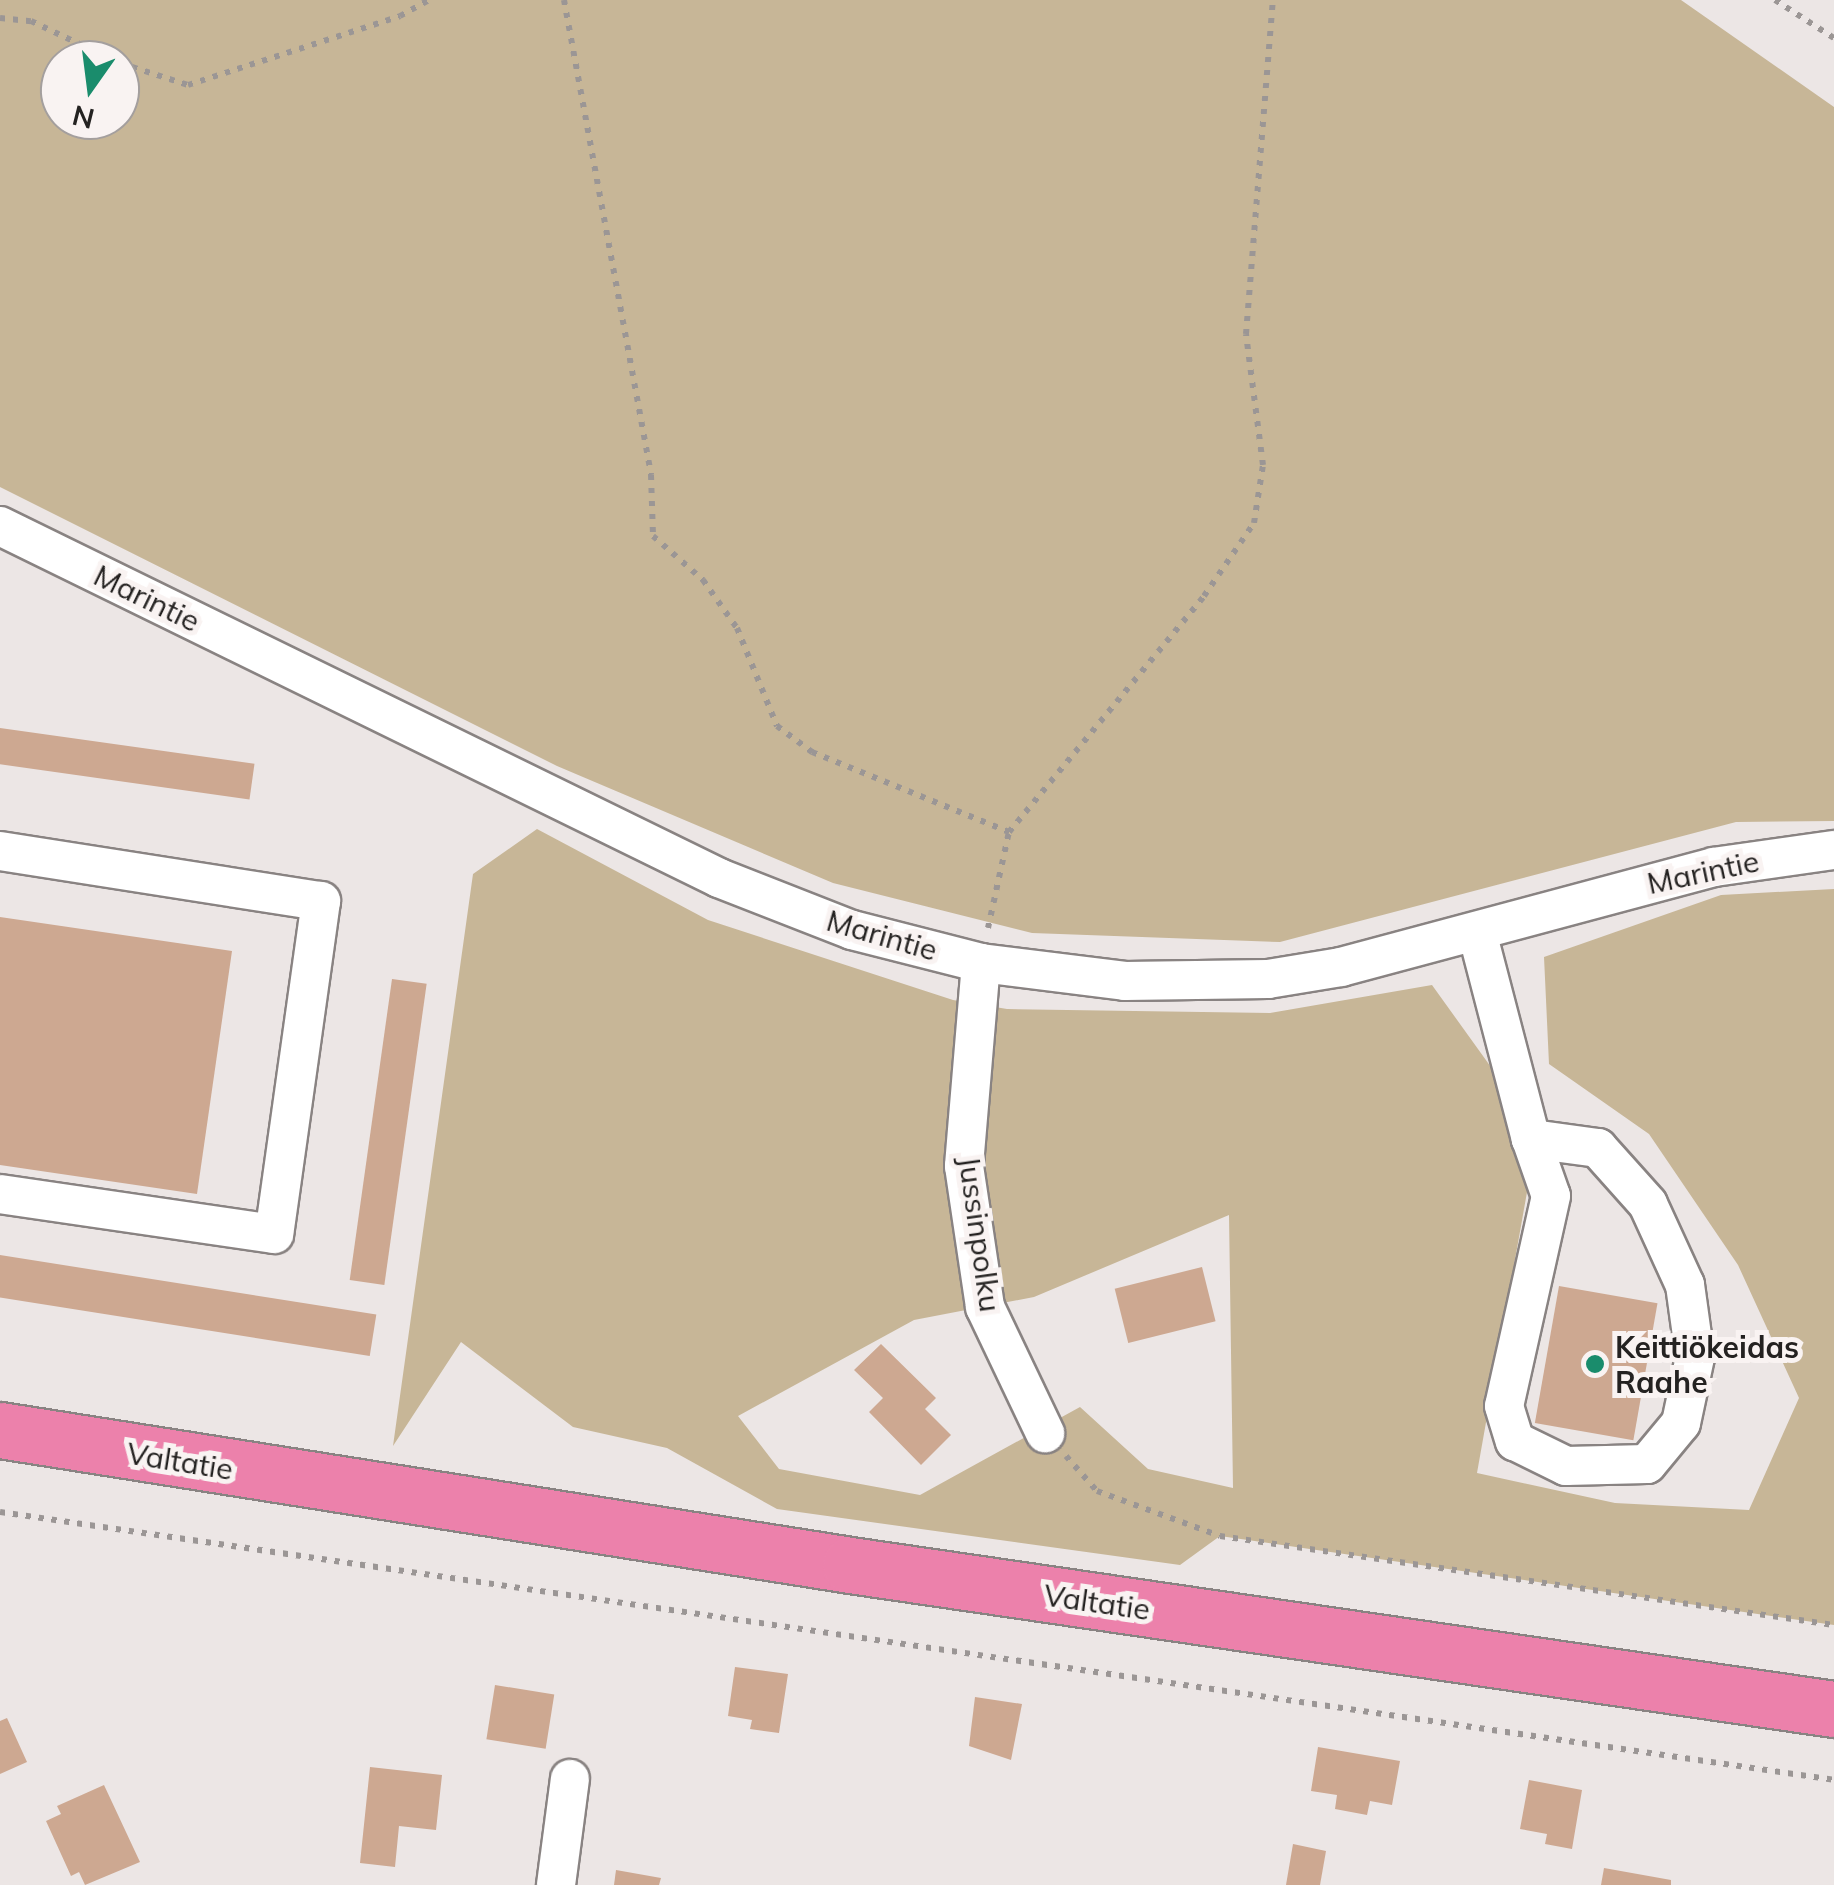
<!DOCTYPE html>
<meta charset="utf-8">
<style>
body{margin:0}
#map{position:relative;width:1834px;height:1885px;overflow:hidden;background:#ece6e5;font-family:Mulish,sans-serif}
div>[style]{position:absolute}
[style*='--x']{left:calc(var(--x)*1px);top:calc(var(--y)*1px);width:calc(var(--w)*1px);rotate:calc(var(--a)*1deg)}
.green>*{inset:0;background:#c7b697}
.building>*{inset:0;background:#cda891;transform-origin:0 0}
.path>*{height:6px;margin-top:-3px;transform-origin:0;background:repeating-linear-gradient(90deg,#9b9695 0 5px,transparent 0 13px)}
.roads{filter:drop-shadow(2px 0 #898382) drop-shadow(-2px 0 #898382) drop-shadow(0 2px #898382) drop-shadow(0 -2px #898382)}
.minor>*{height:38px;margin:-19px;padding:0 19px;transform-origin:19px;border-radius:19px;background:#fff}
.highway>*{height:55px;margin:-27.5px;padding:0 27.5px;transform-origin:27.5px;border-radius:27.5px;background:#ec81ab}
.dots>*{width:28px;height:28px;translate:-50% -50%;box-sizing:border-box;border:5px solid #f9f3f2;border-radius:50%}
span{translate:-50% -50%;white-space:nowrap;text-align:center;line-height:1.15;-webkit-text-stroke:10px #f9f3f2;paint-order:stroke}
.street-label{font-size:30px;color:#242221}
.poi-label{font-size:30px;color:#242221;font-weight:700}
.left{translate:0 -50%;text-align:left}
.north{position:absolute;left:40px;top:40px;width:100px;height:100px;box-sizing:border-box;background:#f9f3f2;border:2px solid #a49f9e;border-radius:50%;rotate:194deg;font-size:28px;font-weight:700;line-height:40px;text-align:center;color:#242221}
.north::after{content:'';display:block;margin:auto;width:35px;height:45px;background:#1a8c6c;clip-path:polygon(50% 0,100% 100%,50% 72%,0 100%)}
</style>
<div id="map">
<div class="green">
<i style="clip-path:polygon(evenodd,0 0,1681px 0,1834px 107px,1834px 821px,1736px 822px,1280px 942px,1032px 933px,833px 883px,557px 766px,0 487px,0 0,60px 60px,120px 60px,120px 120px,60px 120px,60px 60px)"></i>
<i style="clip-path:polygon(evenodd,537px 829px,708px 920px,953px 1000px,1007px 1009px,1270px 1013px,1432px 985px,1506px 1088px,1529px 1181px,1477px 1473px,1615px 1503px,1749px 1510px,1799px 1398px,1738px 1265px,1649px 1134px,1549px 1064px,1544px 957px,1721px 895px,1834px 889px,1834px 1625px,1220px 1536px,1180px 1565px,777px 1509px,667px 1448px,573px 1427px,461px 1342px,393px 1446px,473px 874px,537px 829px,1229px 1215px,1233px 1488px,1148px 1469px,1080px 1407px,920px 1495px,779px 1469px,738px 1416px,914px 1320px,1034px 1297px,1229px 1215px)"></i>
</div>
<div class="building">
<i style="left:0;top:728px;width:257px;height:36px;rotate:8deg"></i>
<i style="clip-path:polygon(0 917px,232px 951px,197px 1194px,0 1165px)"></i>
<i style="left:392px;top:979px;width:35px;height:304px;rotate:8deg"></i>
<i style="left:0;top:1255px;width:381px;height:42px;rotate:9deg"></i>
<i style="left:1202px;top:1267px;width:56px;height:90px;rotate:76deg"></i>
<i style="left:1559px;top:1286px;width:100px;height:139px;rotate:10deg"></i>
<i style="clip-path:polygon(881px 1344px,936px 1398px,925px 1409px,951px 1435px,921px 1465px,869px 1412px,883px 1398px,854px 1370px)"></i>
<i style="clip-path:polygon(735px 1667px,788px 1674px,779px 1733px,750px 1729px,752px 1720px,728px 1716px)"></i>
<i style="left:495px;top:1685px;width:60px;height:55px;rotate:9deg"></i>
<i style="clip-path:polygon(975px 1697px,1022px 1704px,1011px 1760px,969px 1746px)"></i>
<i style="clip-path:polygon(7px 1718px,27px 1762px,0 1774px,0 1721px)"></i>
<i style="clip-path:polygon(1318px 1747px,1400px 1761px,1392px 1805px,1370px 1801px,1367px 1815px,1335px 1809px,1337px 1795px,1311px 1791px)"></i>
<i style="clip-path:polygon(370px 1767px,442px 1775px,436px 1830px,399px 1826px,395px 1867px,360px 1863px)"></i>
<i style="clip-path:polygon(1529px 1780px,1582px 1790px,1572px 1849px,1545px 1844px,1547px 1834px,1520px 1829px)"></i>
<i style="clip-path:polygon(104px 1785px,140px 1862px,85px 1885px,79px 1872px,71px 1876px,46px 1821px,61px 1814px,57px 1806px)"></i>
<i style="clip-path:polygon(1293px 1844px,1326px 1851px,1320px 1885px,1286px 1885px)"></i>
<i style="clip-path:polygon(1604px 1868px,1671px 1880px,1671px 1885px,1601px 1885px)"></i>
<i style="clip-path:polygon(616px 1870px,661px 1878px,659px 1885px,614px 1885px)"></i>
</div>
<div class="path">
<i style="--x:564;--y:0;--w:483;--a:79.6"></i>
<i style="--x:651;--y:475;--w:61;--a:88.1"></i>
<i style="--x:653;--y:536;--w:67;--a:41.3"></i>
<i style="--x:703;--y:580;--w:59;--a:54.7"></i>
<i style="--x:737;--y:628;--w:106;--a:67.8"></i>
<i style="--x:777;--y:726;--w:44;--a:36.6"></i>
<i style="--x:812;--y:752;--w:213;--a:22.1"></i>
<i style="--x:1775;--y:0;--w:70;--a:32.8"></i>
<i style="--x:0;--y:18;--w:31;--a:6"></i>
<i style="--x:31;--y:21;--w:91;--a:25.4"></i>
<i style="--x:120;--y:63;--w:71;--a:17.9"></i>
<i style="--x:188;--y:85;--w:223;--a:-18"></i>
<i style="--x:400;--y:16;--w:33;--a:-29"></i>
<i style="--x:988;--y:928;--w:98;--a:-77.7"></i>
<i style="--x:1009;--y:832;--w:306;--a:-50.4"></i>
<i style="--x:1204;--y:596;--w:88;--a:-55.6"></i>
<i style="--x:1254;--y:523;--w:59;--a:-81.2"></i>
<i style="--x:1263;--y:465;--w:132;--a:-97.4"></i>
<i style="--x:1246;--y:334;--w:335;--a:-85.4"></i>
<i style="--x:1066;--y:1456;--w:47;--a:48.5"></i>
<i style="--x:1097;--y:1491;--w:131;--a:20.1"></i>
<i style="--x:1220;--y:1536;--w:620;--a:8.25"></i>
<i style="--x:0;--y:1512;--w:1853;--a:8.31"></i>
</div>
<div class="roads">
<div class="minor">
<i style="--x:0;--y:526;--w:801;--a:26.08"></i>
<i style="--x:719;--y:878;--w:143;--a:21.4"></i>
<i style="--x:852;--y:930;--w:133;--a:14.3"></i>
<i style="--x:981;--y:963;--w:145;--a:7.1"></i>
<i style="--x:1125;--y:981;--w:143;--a:-0.8"></i>
<i style="--x:1268;--y:979;--w:74;--a:-9.3"></i>
<i style="--x:1341;--y:967;--w:386;--a:-15"></i>
<i style="--x:1714;--y:867;--w:121;--a:-8.1"></i>
<i style="--x:0;--y:851;--w:325;--a:8.9"></i>
<i style="--x:321;--y:901;--w:336;--a:98"></i>
<i style="--x:274;--y:1234;--w:277;--a:-171.7"></i>
<i style="--x:1477;--y:932;--w:214;--a:75.4"></i>
<i style="--x:1531;--y:1139;--w:60;--a:70.7"></i>
<i style="--x:1551;--y:1196;--w:215;--a:102.6"></i>
<i style="--x:1504;--y:1406;--w:37;--a:73"></i>
<i style="--x:1515;--y:1441;--w:57;--a:26.1"></i>
<i style="--x:1566;--y:1466;--w:81;--a:-1.4"></i>
<i style="--x:1647;--y:1464;--w:53;--a:-50.3"></i>
<i style="--x:1681;--y:1423;--w:67;--a:-78"></i>
<i style="--x:1695;--y:1357;--w:73;--a:-97.9"></i>
<i style="--x:1685;--y:1285;--w:89;--a:-114.6"></i>
<i style="--x:1648;--y:1204;--w:75;--a:-131.8"></i>
<i style="--x:1598;--y:1148;--w:68;--a:-172.3"></i>
<i style="--x:981;--y:963;--w:204;--a:94.8"></i>
<i style="--x:964;--y:1166;--w:143;--a:81.5"></i>
<i style="--x:985;--y:1307;--w:140;--a:64.5"></i>
<i style="--x:556;--y:1885;--w:107;--a:-82.5"></i>
</div>
<div class="highway">
<i style="--x:0;--y:1430;--w:861;--a:9.02"></i>
<i style="--x:850;--y:1565;--w:994;--a:8.33"></i>
</div>
</div>
<div class="dots">
<i style="left:1595px;top:1364px;background:#1a8c6c"></i>
</div>
<div class="street-label">
<span style="left:147px;top:598px;rotate:26deg">Marintie</span>
<span style="left:1703px;top:872px;rotate:-12deg">Marintie</span>
<span style="left:882px;top:935px;rotate:16deg">Marintie</span>
<span style="left:980px;top:1234px;rotate:82deg">Jussinpolku</span>
<span style="left:180px;top:1461px;rotate:9deg">Valtatie</span>
<span style="left:1097px;top:1602px;rotate:8deg">Valtatie</span>
</div>
<div class="poi-label">
<span class="left" style="left:1615px;top:1364px">Keittiökeidas<br>Raahe</span>
</div>
<div class="north">N</div>
</div>
